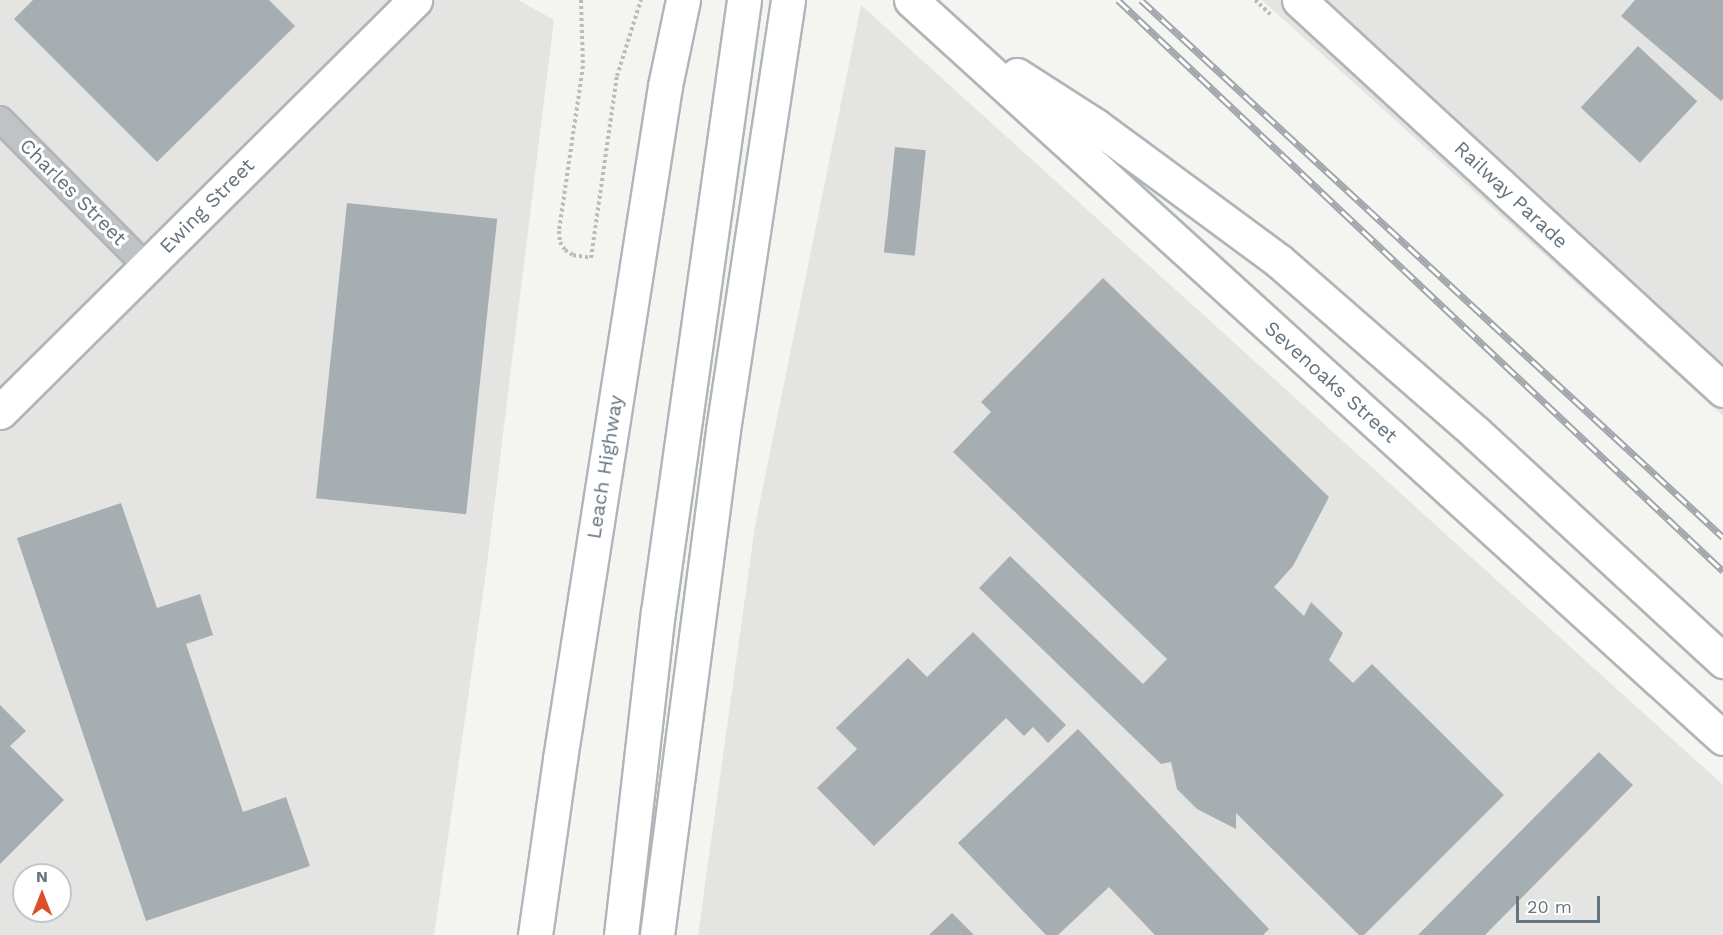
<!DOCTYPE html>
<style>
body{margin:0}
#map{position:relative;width:1723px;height:935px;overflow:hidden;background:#f4f4f0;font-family:"Work Sans",sans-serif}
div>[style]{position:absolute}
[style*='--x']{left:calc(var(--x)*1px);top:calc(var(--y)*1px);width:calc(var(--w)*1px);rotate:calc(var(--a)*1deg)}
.built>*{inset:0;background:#e4e5e3}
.building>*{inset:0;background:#a6aeb2;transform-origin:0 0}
.path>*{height:4px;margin-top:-2px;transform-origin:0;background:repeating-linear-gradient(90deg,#b9bbbd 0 3px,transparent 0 6px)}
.roads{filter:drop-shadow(2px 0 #afb5b9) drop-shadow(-2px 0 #afb5b9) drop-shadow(0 2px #afb5b9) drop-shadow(0 -2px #afb5b9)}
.street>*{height:24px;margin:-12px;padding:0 12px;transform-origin:12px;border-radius:12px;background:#bfc3c6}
.secondary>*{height:33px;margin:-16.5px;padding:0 16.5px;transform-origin:16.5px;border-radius:16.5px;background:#fff}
.highway>*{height:33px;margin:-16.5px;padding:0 16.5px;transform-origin:16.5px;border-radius:16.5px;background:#fff}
.rail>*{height:7px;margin-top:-3.5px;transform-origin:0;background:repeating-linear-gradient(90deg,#fff 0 14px,#a0a6ab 0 28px);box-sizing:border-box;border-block:2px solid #a0a6ab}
span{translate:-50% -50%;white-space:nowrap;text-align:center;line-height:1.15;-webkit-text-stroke:6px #fff;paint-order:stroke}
.street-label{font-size:20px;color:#647480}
.north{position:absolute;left:12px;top:863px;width:60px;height:60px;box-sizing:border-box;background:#fff;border:2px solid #c1c7cc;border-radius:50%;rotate:0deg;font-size:16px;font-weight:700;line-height:24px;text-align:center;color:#647480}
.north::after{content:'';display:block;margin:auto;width:21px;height:27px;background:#db5029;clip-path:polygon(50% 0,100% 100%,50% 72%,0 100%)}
.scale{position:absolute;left:1516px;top:896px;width:84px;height:27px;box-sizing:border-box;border:3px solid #647480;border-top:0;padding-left:8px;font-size:18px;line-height:21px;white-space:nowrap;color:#647480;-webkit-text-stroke:4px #fff;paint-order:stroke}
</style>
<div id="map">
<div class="built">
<i style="clip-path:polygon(evenodd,0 0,518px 0,554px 20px,486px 572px,434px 935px,0 935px,0 0,24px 875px,60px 875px,60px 911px,24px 911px,24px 875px)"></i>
<i style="clip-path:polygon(1262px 0,1723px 0,1723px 416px)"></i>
<i style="clip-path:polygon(861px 5px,1723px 785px,1723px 935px,698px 935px,755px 526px)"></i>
</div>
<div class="building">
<i style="clip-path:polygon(33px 0,269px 0,295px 26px,157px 162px,14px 19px)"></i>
<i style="clip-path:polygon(1635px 0,1723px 0,1723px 99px,1721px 101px,1621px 16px)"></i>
<i style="left:1638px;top:46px;width:81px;height:84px;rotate:43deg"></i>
<i style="left:895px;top:147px;width:31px;height:106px;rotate:6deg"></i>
<i style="left:347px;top:203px;width:151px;height:297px;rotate:6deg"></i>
<i style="clip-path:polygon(1103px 278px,1329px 497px,1293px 566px,1274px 587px,1304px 616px,1311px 602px,1343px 633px,1329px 660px,1353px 683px,1372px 664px,1504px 795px,1364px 935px,1359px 935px,1236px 813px,1236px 829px,1197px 809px,1177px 789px,1171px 762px,1161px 764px,979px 588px,1010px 556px,1143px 684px,1167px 659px,953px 452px,991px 412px,981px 402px)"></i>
<i style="clip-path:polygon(121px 503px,157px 608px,200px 594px,213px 635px,186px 644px,243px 812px,286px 797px,310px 866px,146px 921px,17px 538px)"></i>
<i style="clip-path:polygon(973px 632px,1066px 725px,1048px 743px,1033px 727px,1024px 736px,1006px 718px,874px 846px,817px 788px,857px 749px,836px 728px,908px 658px,927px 677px)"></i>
<i style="clip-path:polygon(0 705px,26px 731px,10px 746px,64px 800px,0 864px)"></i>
<i style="clip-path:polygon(1078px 729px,1269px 929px,1263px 935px,1155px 935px,1109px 887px,1058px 935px,1046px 935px,958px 843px)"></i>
<i style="clip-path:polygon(1599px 752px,1633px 785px,1485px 935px,1418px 935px)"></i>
<i style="clip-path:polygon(952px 913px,974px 935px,929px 935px)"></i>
</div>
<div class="path">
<i style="--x:581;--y:0;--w:66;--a:88.3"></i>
<i style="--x:583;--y:66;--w:167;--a:98.3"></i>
<i style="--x:559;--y:231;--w:11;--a:85"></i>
<i style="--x:560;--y:242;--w:9;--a:58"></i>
<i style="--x:565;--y:250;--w:9;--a:32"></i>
<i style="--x:573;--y:255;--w:18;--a:9"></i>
<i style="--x:591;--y:258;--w:184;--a:-81.9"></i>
<i style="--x:617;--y:76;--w:80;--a:-72.5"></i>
<i style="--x:1255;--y:0;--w:23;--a:43"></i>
</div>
<div class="roads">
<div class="street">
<i style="--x:0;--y:119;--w:207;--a:45.2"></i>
</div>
<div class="secondary">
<i style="--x:911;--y:0;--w:1097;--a:42.27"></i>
<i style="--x:1299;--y:0;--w:576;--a:42.61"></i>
<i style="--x:1017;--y:75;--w:94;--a:32.8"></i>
<i style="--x:1096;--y:126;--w:227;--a:36.4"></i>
<i style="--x:1279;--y:261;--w:260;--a:41.1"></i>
<i style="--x:1475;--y:432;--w:338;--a:42.7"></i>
<i style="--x:0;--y:412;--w:585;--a:-44.79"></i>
</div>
<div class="highway">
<i style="--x:535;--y:935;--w:178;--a:-81.9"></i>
<i style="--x:560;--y:759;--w:681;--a:-81.13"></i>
<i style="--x:665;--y:86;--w:88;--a:-78.2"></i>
<i style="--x:621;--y:935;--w:325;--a:-83.5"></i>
<i style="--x:658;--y:612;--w:618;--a:-82"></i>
<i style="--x:657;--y:935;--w:509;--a:-82.55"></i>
<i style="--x:723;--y:430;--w:435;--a:-81.4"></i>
</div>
</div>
<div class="rail">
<i style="--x:1118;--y:0;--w:832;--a:43.34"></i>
<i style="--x:1141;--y:0;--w:792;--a:42.7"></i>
</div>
<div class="street-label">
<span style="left:73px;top:192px;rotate:45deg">Charles Street</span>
<span style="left:1511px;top:195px;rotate:43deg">Railway Parade</span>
<span style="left:207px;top:206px;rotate:-45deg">Ewing Street</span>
<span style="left:1331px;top:382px;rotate:42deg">Sevenoaks Street</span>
<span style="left:605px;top:467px;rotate:-81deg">Leach Highway</span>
</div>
<div class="north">N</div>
<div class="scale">20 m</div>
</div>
